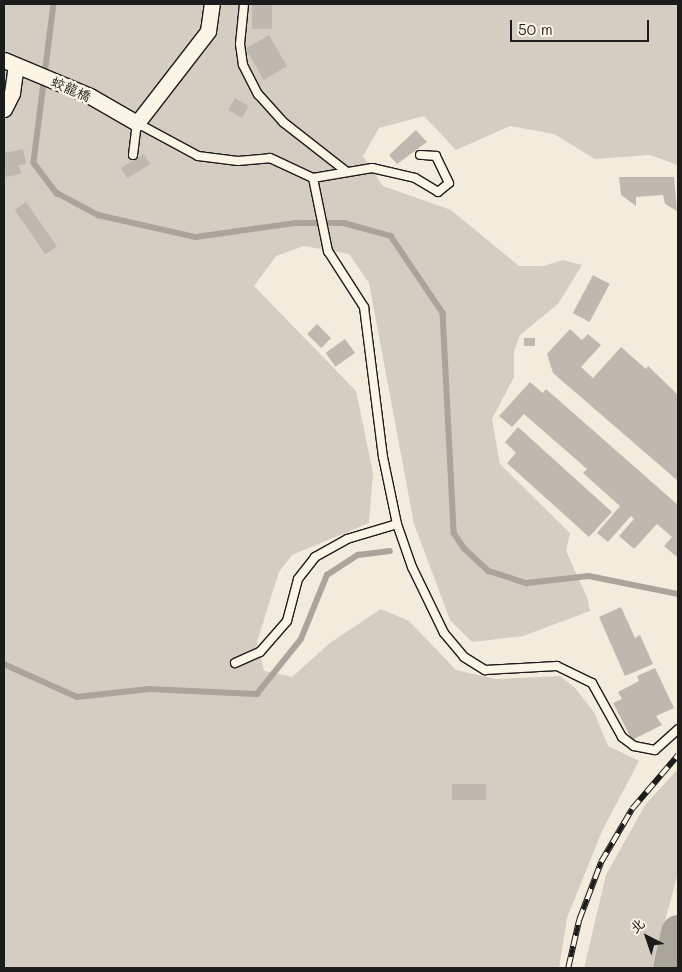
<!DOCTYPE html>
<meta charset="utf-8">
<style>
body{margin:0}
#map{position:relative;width:682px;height:972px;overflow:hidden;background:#f3ecdd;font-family:Mali,"LXGW WenKai TC",sans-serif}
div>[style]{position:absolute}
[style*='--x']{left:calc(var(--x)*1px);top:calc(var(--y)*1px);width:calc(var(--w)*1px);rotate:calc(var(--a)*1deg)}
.green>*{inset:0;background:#d3cec1}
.stream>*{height:5.5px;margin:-2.75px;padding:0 2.75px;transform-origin:2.75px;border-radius:2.75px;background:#aaa59b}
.river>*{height:34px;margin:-17px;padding:0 17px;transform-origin:17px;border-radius:17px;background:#aaa59b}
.building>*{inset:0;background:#beb9ae;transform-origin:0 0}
.roads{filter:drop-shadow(1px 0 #1c1c1c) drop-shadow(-1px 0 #1c1c1c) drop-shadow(0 1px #1c1c1c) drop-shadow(0 -1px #1c1c1c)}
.lane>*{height:8px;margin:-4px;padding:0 4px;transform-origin:4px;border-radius:4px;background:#fcf5e5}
.street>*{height:15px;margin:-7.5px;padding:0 7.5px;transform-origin:7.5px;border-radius:7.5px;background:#fcf5e5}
.rail>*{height:5.5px;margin-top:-2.75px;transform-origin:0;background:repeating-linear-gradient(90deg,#fcf5e5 0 11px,#1c1c1c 0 22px);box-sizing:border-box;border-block:1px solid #1c1c1c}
span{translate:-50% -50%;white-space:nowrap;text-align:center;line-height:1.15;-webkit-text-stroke:5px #fcf5e5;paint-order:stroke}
.street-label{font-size:14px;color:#1c1c1c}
.frame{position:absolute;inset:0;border:5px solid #1c1c1c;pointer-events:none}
.north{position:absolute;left:622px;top:912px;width:50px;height:50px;-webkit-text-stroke:4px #fcf5e5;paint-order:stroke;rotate:319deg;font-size:14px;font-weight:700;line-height:20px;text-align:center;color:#1c1c1c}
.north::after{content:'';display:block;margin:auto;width:18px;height:22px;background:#1c1c1c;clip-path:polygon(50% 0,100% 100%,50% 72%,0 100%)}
.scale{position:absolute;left:510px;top:20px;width:139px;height:22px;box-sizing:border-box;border:2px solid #1c1c1c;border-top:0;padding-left:6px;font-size:15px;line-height:18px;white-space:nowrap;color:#1c1c1c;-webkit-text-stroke:4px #fcf5e5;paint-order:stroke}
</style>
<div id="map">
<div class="green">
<i style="clip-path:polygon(4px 4px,678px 4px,678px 165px,650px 155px,595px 159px,554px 134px,510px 126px,456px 150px,424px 116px,379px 128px,363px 156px,383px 186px,451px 210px,519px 266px,543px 266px,563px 260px,582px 265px,558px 304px,520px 335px,514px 351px,514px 377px,492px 419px,500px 464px,570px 533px,566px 551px,587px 597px,590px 611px,523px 636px,472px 642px,450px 620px,414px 524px,369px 283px,349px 254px,304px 246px,276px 256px,254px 286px,356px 391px,373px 473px,369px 523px,292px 555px,279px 572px,257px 642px,264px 671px,292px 677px,330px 643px,381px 609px,409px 621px,456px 670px,496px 679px,560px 676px,575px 688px,594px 712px,608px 746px,639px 761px,602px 831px,567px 918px,559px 968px,4px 968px)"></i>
<i style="clip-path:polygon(678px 769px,678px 873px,652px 968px,584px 968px,606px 875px,645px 805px)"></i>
</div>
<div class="stream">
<i style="--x:54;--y:4;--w:160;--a:97.2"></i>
<i style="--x:34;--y:163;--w:38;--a:53"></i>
<i style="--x:57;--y:193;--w:47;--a:28.2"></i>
<i style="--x:98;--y:215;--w:100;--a:12.7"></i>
<i style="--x:196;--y:237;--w:101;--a:-8"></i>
<i style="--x:296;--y:223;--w:48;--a:0"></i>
<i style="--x:344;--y:223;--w:49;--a:15.5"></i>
<i style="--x:391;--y:236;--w:93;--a:56"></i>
<i style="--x:443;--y:313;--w:220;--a:87.1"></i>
<i style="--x:454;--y:533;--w:18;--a:56"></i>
<i style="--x:464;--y:548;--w:34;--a:43"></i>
<i style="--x:489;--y:571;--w:40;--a:18"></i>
<i style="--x:527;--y:583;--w:62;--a:-6.4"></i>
<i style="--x:589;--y:576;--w:91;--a:11.4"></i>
<i style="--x:4;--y:664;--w:80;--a:24.3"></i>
<i style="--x:77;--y:697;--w:72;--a:-6.3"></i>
<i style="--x:149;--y:689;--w:108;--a:2.7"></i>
<i style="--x:257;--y:694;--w:70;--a:-51.3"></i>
<i style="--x:301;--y:639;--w:69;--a:-67.9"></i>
<i style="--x:327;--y:575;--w:37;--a:-33"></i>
<i style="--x:358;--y:555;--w:32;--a:-7"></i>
</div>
<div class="river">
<i style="--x:670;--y:968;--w:37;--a:-77"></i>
</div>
<div class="building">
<i style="left:252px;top:4px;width:20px;height:25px"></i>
<i style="left:269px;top:35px;width:36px;height:27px;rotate:60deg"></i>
<i style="left:235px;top:98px;width:16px;height:14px;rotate:30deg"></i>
<i style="clip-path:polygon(416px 130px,427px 142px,397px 164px,389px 155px)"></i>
<i style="clip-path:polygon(23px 149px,26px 164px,19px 165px,21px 174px,6px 177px,4px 153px)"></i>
<i style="left:144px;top:154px;width:12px;height:27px;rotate:59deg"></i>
<i style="clip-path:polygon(619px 177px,674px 177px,677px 211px,665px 204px,663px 195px,636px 197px,636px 206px,621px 195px)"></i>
<i style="left:26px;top:202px;width:54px;height:14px;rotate:55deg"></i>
<i style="left:593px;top:275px;width:19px;height:43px;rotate:28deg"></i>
<i style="left:317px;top:324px;width:20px;height:14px;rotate:45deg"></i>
<i style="clip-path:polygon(570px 329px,582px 340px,588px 334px,601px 345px,581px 367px,593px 378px,621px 347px,646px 369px,648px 366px,678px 395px,678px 481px,553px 373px,547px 354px)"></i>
<i style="left:524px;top:338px;width:11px;height:8px"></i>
<i style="left:345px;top:339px;width:17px;height:24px;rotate:54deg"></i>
<i style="clip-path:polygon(530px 382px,543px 393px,546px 389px,678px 505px,678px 558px,664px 546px,672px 537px,657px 524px,634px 549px,619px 536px,634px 519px,631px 516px,608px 542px,597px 533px,620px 506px,583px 473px,587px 469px,524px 414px,512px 427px,499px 416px)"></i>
<i style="clip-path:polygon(518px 427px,612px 512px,589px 537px,507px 463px,516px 453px,505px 442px)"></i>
<i style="clip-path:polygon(621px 607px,635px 638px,640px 635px,653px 664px,625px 676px,599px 617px)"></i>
<i style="clip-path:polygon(655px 668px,674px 708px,656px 716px,662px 725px,632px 740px,613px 703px,622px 699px,618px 692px,639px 681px,637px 676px)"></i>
<i style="left:452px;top:784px;width:34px;height:16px"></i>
</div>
<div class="roads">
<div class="lane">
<i style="--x:244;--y:4;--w:40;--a:95.7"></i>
<i style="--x:240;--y:44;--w:21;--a:82"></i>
<i style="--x:243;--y:65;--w:33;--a:63"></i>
<i style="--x:258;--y:94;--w:38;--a:48"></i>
<i style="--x:283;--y:122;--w:81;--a:38"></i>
<i style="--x:133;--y:155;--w:32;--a:-83"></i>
<i style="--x:137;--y:123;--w:69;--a:28.4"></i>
<i style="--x:198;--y:156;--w:40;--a:7.1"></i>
<i style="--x:238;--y:161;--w:32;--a:-5"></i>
<i style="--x:270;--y:158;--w:47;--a:24.9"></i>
<i style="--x:313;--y:178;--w:60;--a:-9.6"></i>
<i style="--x:372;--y:168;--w:44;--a:13.1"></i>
<i style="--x:415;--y:178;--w:27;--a:31"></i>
<i style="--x:438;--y:192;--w:14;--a:-39"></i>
<i style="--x:449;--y:183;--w:30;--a:-116"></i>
<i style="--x:436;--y:156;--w:16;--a:-176"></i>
<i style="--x:313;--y:178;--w:75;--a:78.4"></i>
<i style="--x:328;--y:251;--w:67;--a:57.3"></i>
<i style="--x:364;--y:307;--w:151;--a:82.8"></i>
<i style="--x:383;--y:457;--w:68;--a:78.2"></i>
<i style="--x:397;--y:524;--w:46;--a:70.8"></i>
<i style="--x:412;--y:567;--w:73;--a:64.1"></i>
<i style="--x:444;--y:633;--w:31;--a:50"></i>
<i style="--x:464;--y:657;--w:25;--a:32"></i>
<i style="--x:485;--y:670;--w:72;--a:-3.2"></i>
<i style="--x:557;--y:666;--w:39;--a:26"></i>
<i style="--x:592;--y:683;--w:62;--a:60.9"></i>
<i style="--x:622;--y:737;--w:15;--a:37"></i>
<i style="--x:634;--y:746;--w:21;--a:11"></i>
<i style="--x:655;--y:750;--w:31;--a:-42"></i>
<i style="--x:235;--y:663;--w:27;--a:-24"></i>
<i style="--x:260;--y:652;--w:41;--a:-48.9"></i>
<i style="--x:287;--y:621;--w:43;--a:-75.3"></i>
<i style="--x:298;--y:579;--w:28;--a:-52"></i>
<i style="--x:315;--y:557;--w:37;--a:-29"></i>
<i style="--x:347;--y:539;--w:52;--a:-16.7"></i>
</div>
<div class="street">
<i style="--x:4;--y:60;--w:93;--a:22.7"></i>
<i style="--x:90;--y:96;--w:54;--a:29.9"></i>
<i style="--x:137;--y:123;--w:116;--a:-52.3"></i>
<i style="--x:208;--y:31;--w:27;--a:-82"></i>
<i style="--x:4;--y:109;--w:18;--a:-63"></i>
<i style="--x:12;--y:93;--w:27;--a:-82"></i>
</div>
</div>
<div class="rail">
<i style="--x:568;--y:968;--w:49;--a:-77.1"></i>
<i style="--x:579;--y:920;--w:62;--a:-69.2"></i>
<i style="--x:601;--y:862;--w:61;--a:-59.7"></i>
<i style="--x:632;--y:809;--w:71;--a:-49.6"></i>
</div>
<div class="street-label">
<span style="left:71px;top:89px;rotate:24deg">蛟龍橋</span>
</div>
<div class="frame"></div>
<div class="north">北</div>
<div class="scale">50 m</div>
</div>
